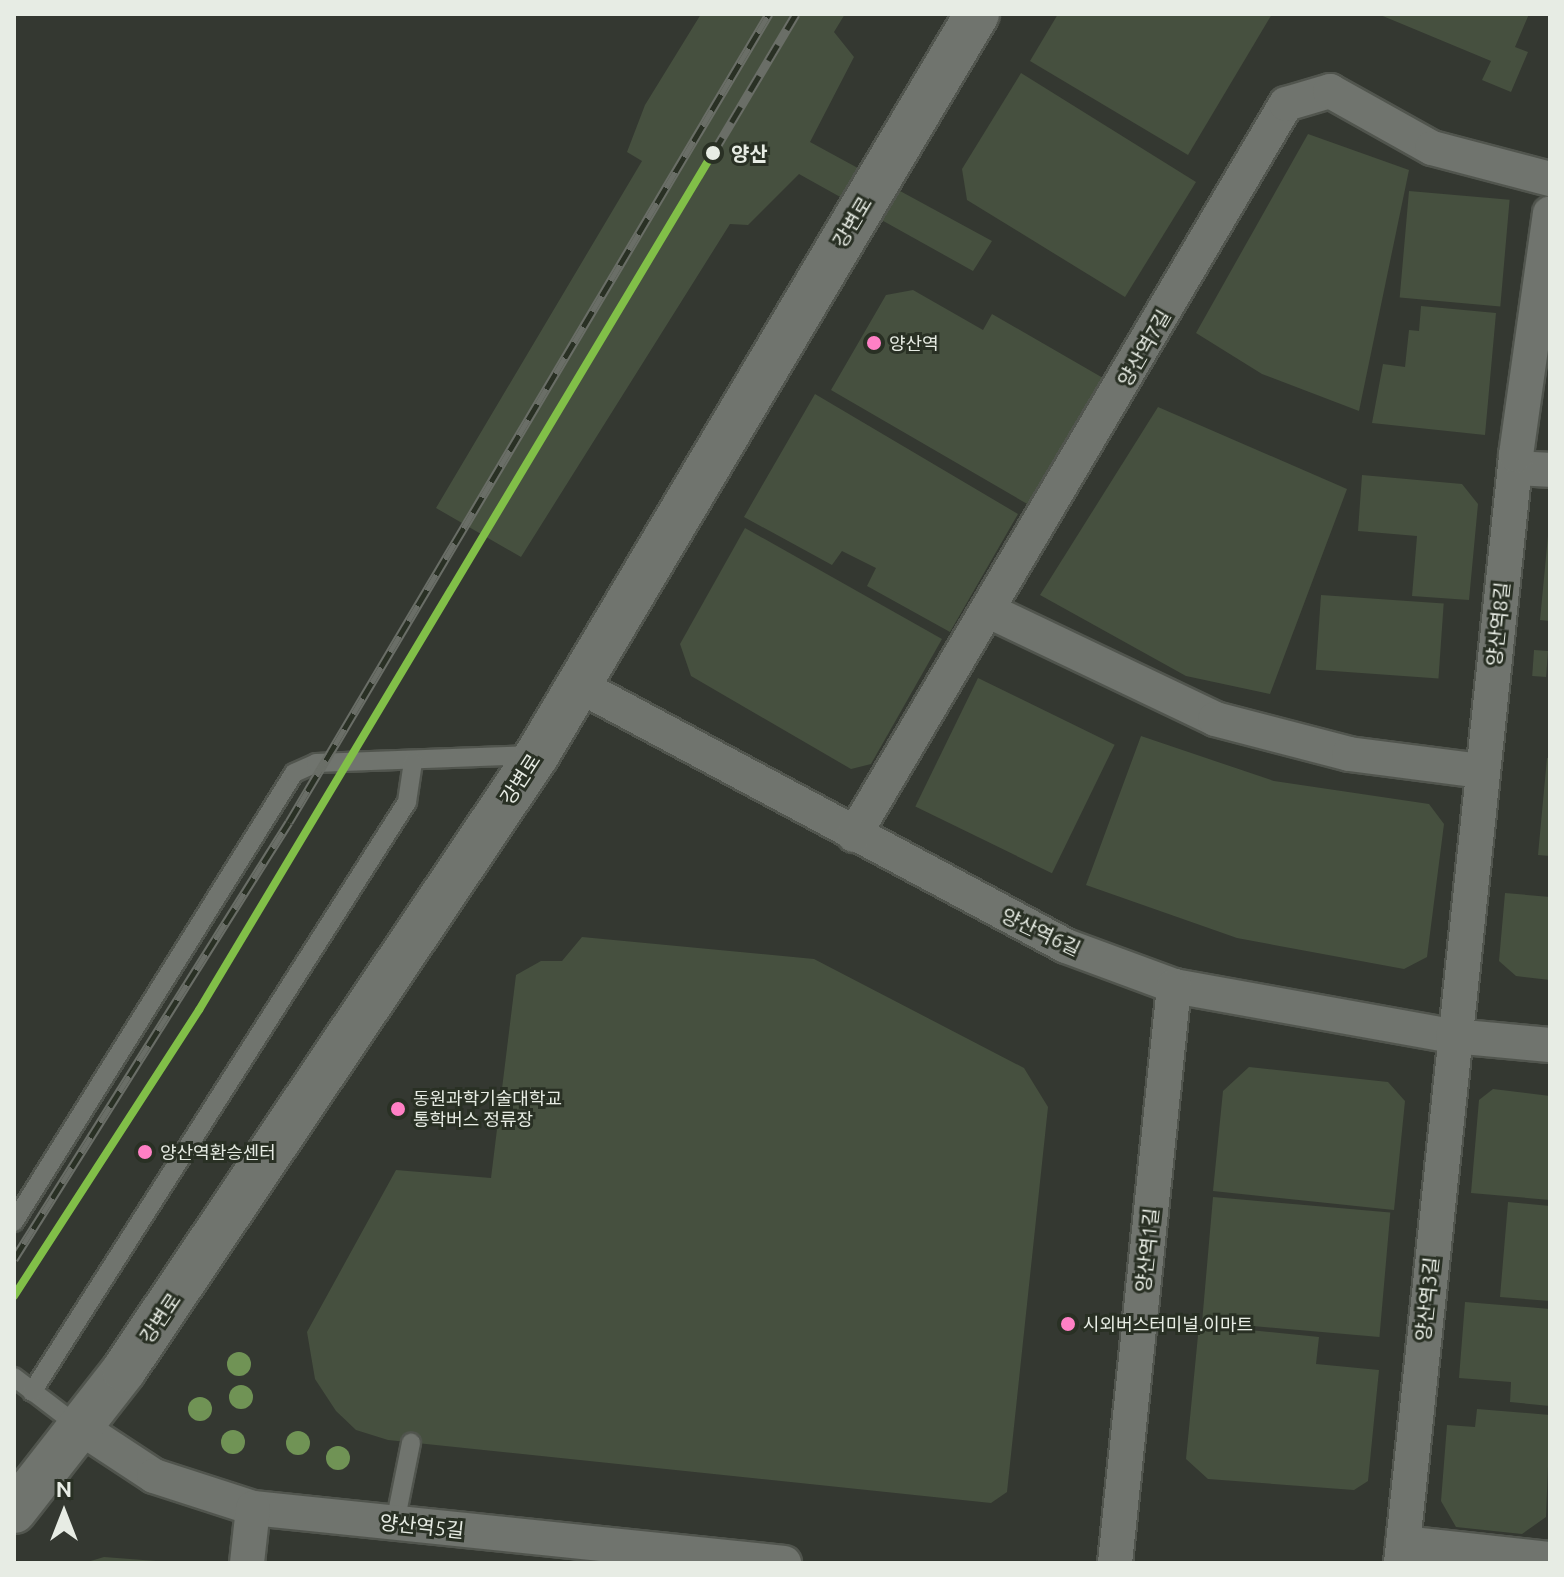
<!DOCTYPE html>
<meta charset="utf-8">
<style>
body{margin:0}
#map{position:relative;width:1564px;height:1577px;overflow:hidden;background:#343831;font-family:Ubuntu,"Noto Sans KR",sans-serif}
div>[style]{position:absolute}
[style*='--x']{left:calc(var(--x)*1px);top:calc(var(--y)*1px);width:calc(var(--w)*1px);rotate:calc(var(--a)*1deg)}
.building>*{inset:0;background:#46503f;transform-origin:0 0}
.roads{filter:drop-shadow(2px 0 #51554e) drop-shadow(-2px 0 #51554e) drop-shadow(0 2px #51554e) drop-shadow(0 -2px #51554e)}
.lane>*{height:18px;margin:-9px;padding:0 9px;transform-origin:9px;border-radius:9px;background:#70746e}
.street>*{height:34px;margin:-17px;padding:0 17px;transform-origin:17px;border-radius:17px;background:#70746e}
.secondary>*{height:44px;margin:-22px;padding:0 22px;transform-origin:22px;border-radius:22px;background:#70746e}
.rail>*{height:9px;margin-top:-4.5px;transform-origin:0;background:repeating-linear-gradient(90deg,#293024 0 18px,#6a6e67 0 36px);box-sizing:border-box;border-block:2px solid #6a6e67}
.metro-1>*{height:8px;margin:-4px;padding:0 4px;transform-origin:4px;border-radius:4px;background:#81bf48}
.trees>*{width:24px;height:24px;margin:-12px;border-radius:50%;background:#709355}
.dots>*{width:22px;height:22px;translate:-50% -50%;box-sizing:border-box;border:4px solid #293024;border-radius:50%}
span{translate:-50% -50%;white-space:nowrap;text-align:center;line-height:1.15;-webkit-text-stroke:6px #293024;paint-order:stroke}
.bus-label{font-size:18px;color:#e7ece4}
.left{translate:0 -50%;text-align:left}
.stop-label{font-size:20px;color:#e7ece4;font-weight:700}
.street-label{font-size:20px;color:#e7ece4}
.frame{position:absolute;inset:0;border:16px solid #e7ece4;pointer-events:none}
.north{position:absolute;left:24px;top:1473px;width:80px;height:80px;-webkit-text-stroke:6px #293024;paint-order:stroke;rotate:0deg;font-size:22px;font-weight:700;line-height:32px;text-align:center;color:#e7ece4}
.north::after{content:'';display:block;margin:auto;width:28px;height:36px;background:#e7ece4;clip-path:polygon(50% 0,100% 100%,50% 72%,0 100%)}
</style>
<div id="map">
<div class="building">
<i style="clip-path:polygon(701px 14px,845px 14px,834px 32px,854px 57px,810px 142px,992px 241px,973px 271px,799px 174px,748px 225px,730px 224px,521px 557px,436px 508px,642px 161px,627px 152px,645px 105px)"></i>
<i style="clip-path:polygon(1058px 14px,1272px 14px,1188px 155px,1030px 61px)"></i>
<i style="clip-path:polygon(1378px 14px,1529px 14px,1515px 47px,1528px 52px,1511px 92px,1482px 80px,1491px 61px)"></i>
<i style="clip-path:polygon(1021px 73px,1196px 182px,1125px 297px,967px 200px,962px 169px)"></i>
<i style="clip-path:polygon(1308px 134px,1409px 170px,1359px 411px,1262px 374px,1196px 333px)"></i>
<i style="left:1409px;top:191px;width:101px;height:107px;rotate:5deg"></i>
<i style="clip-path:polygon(913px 290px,983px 330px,992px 314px,1103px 378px,1029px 505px,831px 390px,886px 295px)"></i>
<i style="clip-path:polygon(1421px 306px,1496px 313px,1485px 435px,1372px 423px,1383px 364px,1405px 367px,1409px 330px,1419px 331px)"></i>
<i style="clip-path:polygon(815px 394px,1018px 514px,950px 632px,867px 586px,876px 568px,842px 551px,832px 565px,744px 517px)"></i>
<i style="clip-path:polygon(1158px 407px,1347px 489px,1270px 694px,1186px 676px,1040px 595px)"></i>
<i style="clip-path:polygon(1362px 475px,1462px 484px,1478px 504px,1469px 600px,1412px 596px,1417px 536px,1358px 531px)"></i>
<i style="clip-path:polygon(745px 528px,942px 639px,871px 764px,851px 769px,691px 676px,680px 644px)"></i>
<i style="clip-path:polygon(1548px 536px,1550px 536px,1550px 621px,1540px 620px)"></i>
<i style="left:1321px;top:595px;width:123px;height:75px;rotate:4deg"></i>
<i style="left:1534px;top:650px;width:14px;height:26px;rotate:4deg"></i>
<i style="left:978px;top:678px;width:152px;height:143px;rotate:26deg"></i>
<i style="clip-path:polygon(1141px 736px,1274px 781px,1429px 804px,1444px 824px,1427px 957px,1404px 969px,1237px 938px,1086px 885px)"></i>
<i style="clip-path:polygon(1547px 758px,1550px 758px,1550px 856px,1538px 855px)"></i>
<i style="clip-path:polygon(1505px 893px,1550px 897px,1550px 980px,1516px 976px,1499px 961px)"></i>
<i style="clip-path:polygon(582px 937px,814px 959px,1024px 1068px,1048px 1107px,1007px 1492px,991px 1503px,388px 1440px,356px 1430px,336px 1411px,315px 1379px,307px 1332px,396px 1170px,491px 1178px,516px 975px,541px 961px,562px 961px)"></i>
<i style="clip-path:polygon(1249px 1067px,1388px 1082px,1405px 1101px,1394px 1210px,1213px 1191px,1223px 1091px)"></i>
<i style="clip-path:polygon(1493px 1089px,1550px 1096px,1550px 1200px,1471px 1193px,1479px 1100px)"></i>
<i style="left:1213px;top:1197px;width:178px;height:125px;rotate:5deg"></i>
<i style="clip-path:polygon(1508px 1202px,1550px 1206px,1550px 1301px,1500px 1297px)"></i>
<i style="clip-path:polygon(1465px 1302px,1550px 1309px,1550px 1406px,1510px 1402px,1511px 1382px,1459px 1378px)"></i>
<i style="clip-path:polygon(1199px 1325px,1319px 1337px,1316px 1364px,1379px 1370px,1368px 1481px,1354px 1490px,1208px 1479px,1186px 1459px)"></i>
<i style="clip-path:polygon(1477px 1409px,1550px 1415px,1546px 1517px,1522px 1534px,1456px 1527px,1441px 1501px,1447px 1425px,1475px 1427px)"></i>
<i style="clip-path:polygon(104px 1557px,156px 1561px,156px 1563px,84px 1563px)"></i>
</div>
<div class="roads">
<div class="lane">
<i style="--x:14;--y:1222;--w:529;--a:-58.05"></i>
<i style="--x:294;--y:773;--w:24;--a:-24"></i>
<i style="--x:316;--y:763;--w:218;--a:-2.1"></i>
<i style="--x:14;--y:1377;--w:81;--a:37.4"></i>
<i style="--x:32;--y:1392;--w:699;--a:-57.56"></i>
<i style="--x:407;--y:802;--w:40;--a:-81.5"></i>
<i style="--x:395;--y:1523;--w:82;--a:-78.7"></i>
</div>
<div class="street">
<i style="--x:1515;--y:468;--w:35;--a:3"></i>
<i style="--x:989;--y:611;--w:250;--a:25.5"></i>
<i style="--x:1215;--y:719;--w:138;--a:14.6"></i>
<i style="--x:1349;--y:754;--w:134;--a:7.3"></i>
<i style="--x:578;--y:685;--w:553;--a:28.14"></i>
<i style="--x:1066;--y:946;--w:115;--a:20.3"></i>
<i style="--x:1174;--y:986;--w:283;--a:10.2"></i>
<i style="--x:1453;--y:1036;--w:97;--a:5.3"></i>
<i style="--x:854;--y:835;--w:849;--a:-59.42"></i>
<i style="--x:1286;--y:104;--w:46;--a:-16.5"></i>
<i style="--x:1330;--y:91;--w:117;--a:29.2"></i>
<i style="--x:1432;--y:148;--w:122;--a:14.7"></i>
<i style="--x:78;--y:1426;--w:91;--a:33.3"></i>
<i style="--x:154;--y:1476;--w:104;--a:17.9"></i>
<i style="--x:253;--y:1508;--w:534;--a:5.91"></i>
<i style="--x:1403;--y:1543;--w:148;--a:6.2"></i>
<i style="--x:247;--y:1563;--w:55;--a:-83.8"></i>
<i style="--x:1115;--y:1563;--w:580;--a:-84.16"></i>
<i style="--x:1401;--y:1563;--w:1114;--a:-84.07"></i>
<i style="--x:1516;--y:455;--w:244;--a:-82"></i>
</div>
<div class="secondary">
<i style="--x:14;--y:1511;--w:179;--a:-52"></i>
<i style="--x:124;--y:1370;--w:741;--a:-56.12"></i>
<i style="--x:537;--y:755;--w:862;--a:-59.3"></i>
</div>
</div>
<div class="rail">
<i style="--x:713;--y:153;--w:162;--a:-59.2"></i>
<i style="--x:14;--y:1259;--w:516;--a:-57.82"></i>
<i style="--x:289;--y:822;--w:940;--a:-59.29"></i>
</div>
<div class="metro-1">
<i style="--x:14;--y:1296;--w:341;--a:-57.1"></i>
<i style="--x:199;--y:1010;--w:999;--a:-59.05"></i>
</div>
<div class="trees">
<i style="left:239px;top:1364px"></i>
<i style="left:241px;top:1397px"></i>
<i style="left:200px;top:1409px"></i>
<i style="left:233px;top:1442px"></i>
<i style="left:298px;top:1443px"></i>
<i style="left:338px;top:1458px"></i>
</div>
<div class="dots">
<i style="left:713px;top:153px;background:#e7ece4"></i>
<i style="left:874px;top:343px;background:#ff80c5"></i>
<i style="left:398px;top:1109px;background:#ff80c5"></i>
<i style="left:145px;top:1152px;background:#ff80c5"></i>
<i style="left:1068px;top:1324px;background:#ff80c5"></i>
</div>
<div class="bus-label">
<span class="left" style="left:889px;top:343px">양산역</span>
<span class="left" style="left:413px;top:1109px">동원과학기술대학교<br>통학버스 정류장</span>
<span class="left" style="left:160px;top:1152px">양산역환승센터</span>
<span class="left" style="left:1083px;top:1324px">시외버스터미널.이마트</span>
</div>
<div class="stop-label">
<span class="left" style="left:731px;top:153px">양산</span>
</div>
<div class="street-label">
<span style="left:852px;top:222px;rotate:-59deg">강변로</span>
<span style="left:1144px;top:348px;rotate:-60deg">양산역7길</span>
<span style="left:1498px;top:624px;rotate:-84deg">양산역8길</span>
<span style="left:520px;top:779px;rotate:-57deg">강변로</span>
<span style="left:1041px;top:932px;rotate:25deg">양산역6길</span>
<span style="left:1147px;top:1250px;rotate:-84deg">양산역1길</span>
<span style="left:1427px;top:1299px;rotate:-84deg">양산역3길</span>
<span style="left:160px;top:1318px;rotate:-56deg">강변로</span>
<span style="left:422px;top:1526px;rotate:6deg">양산역5길</span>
</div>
<div class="frame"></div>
<div class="north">N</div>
</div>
